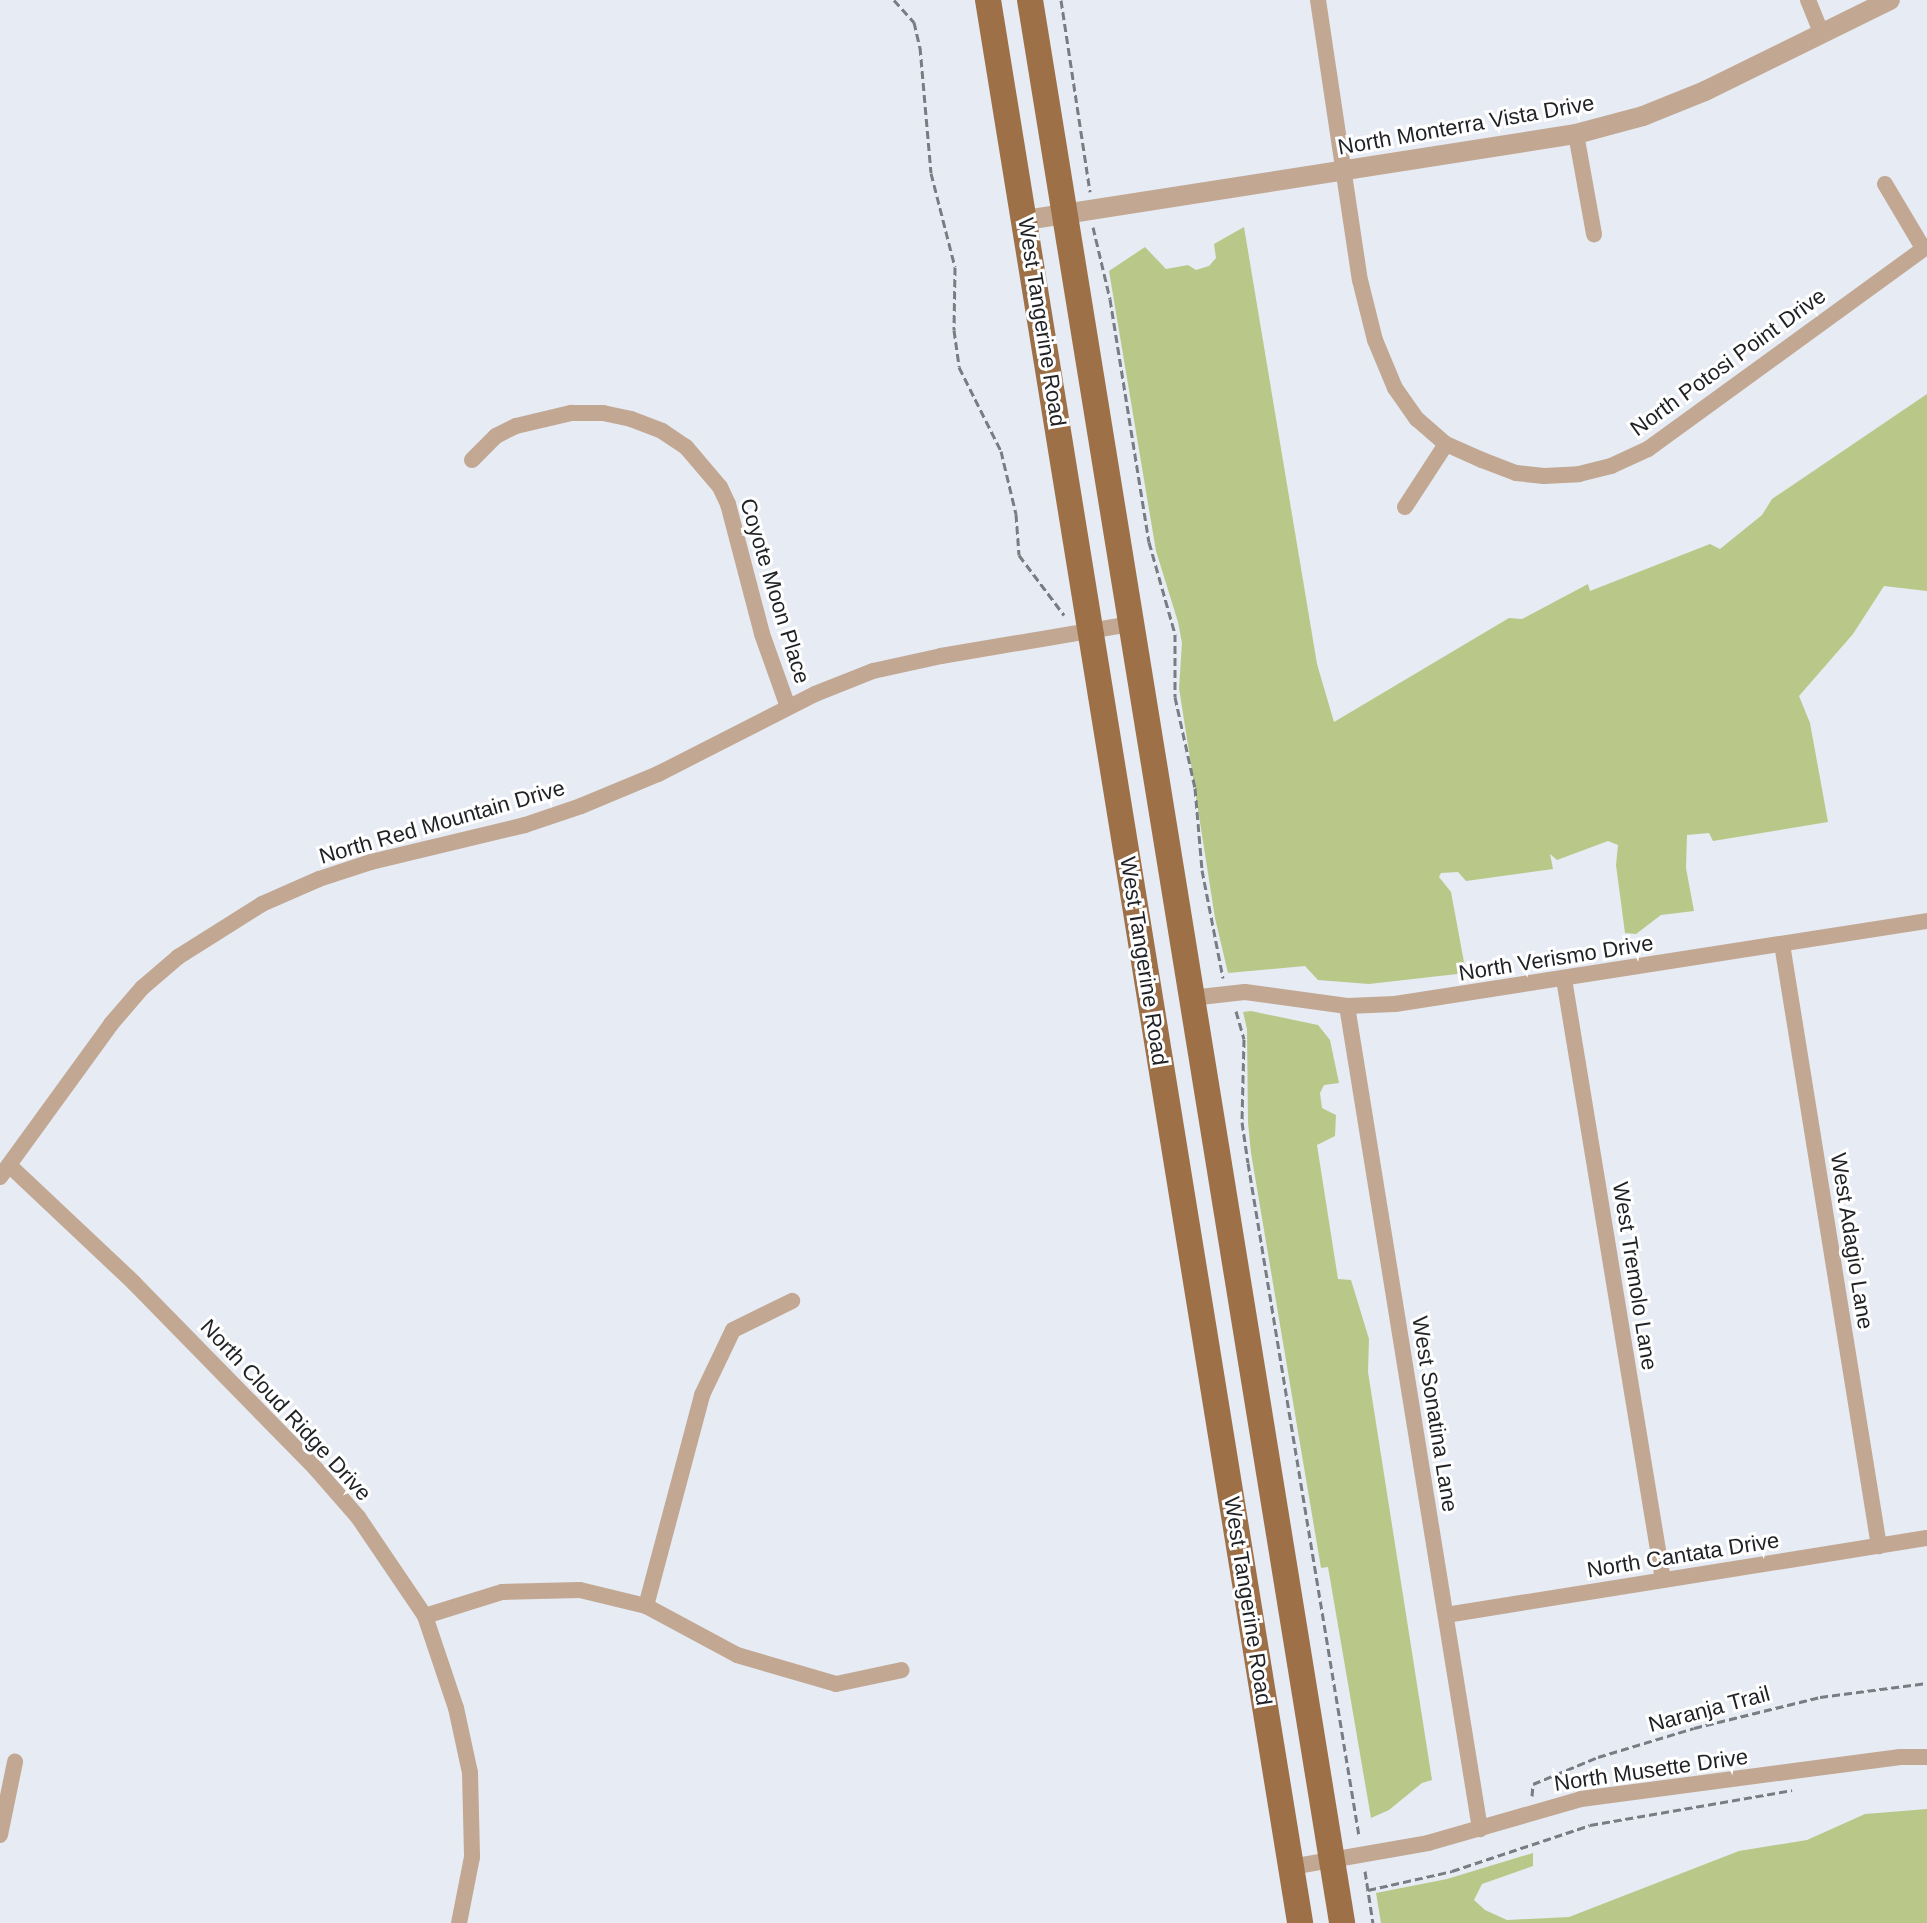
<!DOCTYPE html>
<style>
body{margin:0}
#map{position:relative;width:1927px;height:1923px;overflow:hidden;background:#e6ebf4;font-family:Arial,sans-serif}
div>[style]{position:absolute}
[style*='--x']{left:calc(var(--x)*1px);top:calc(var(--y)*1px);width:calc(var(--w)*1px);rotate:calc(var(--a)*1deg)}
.green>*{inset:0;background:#b9c888}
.path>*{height:3px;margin-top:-1.5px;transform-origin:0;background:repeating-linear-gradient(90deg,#797c82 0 8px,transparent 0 12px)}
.minor>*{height:16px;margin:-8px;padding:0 8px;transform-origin:8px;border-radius:8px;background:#c2a892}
.tertiary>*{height:20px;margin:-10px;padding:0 10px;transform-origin:10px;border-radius:10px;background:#c2a892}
.primary>*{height:26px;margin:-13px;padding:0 13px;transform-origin:13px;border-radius:13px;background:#9d7047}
span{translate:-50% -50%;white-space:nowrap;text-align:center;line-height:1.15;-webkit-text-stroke:6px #fff;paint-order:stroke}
.street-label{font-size:22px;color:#1f2124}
</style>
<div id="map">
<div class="green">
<i style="clip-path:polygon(1244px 227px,1317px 664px,1334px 722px,1509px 618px,1522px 619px,1588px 584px,1590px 591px,1710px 544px,1720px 549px,1762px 515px,1772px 499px,1927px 394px,1927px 591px,1884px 586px,1853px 634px,1799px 696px,1810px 723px,1828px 822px,1713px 841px,1709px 833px,1687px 835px,1686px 868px,1694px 911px,1661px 915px,1636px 934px,1625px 933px,1616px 865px,1618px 845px,1608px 841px,1557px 860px,1550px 854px,1553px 869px,1466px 881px,1458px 872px,1441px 873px,1439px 877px,1451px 892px,1466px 973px,1369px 984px,1318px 980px,1305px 966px,1228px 973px,1215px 918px,1179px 688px,1182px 643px,1178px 622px,1156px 551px,1109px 271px,1145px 247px,1166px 269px,1188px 265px,1196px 270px,1209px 266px,1216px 258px,1214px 244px)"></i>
<i style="clip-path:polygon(1251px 1011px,1318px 1025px,1330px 1040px,1339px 1083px,1324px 1085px,1320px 1093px,1322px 1108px,1336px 1115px,1335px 1136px,1317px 1145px,1338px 1279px,1351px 1280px,1369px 1339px,1368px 1372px,1432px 1780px,1422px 1783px,1389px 1810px,1371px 1818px,1328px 1567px,1321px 1568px,1251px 1153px,1248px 1123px,1247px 1029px,1243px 1012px)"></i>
<i style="clip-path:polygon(1927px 1809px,1927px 1923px,1381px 1923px,1376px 1893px,1447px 1879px,1533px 1853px,1533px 1866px,1482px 1884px,1474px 1900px,1485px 1910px,1507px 1920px,1569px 1917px,1739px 1851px,1807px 1840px,1865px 1814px)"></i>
</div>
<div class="path">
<i style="--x:894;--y:0;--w:30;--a:48"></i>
<i style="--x:914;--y:22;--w:26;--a:77"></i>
<i style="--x:920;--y:47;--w:126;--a:85"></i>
<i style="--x:931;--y:173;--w:97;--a:75.7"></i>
<i style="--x:955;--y:267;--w:63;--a:90.9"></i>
<i style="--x:954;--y:330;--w:37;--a:82"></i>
<i style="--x:959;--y:367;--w:94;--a:63.4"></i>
<i style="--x:1001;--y:451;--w:65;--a:76.6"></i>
<i style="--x:1016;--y:514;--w:41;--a:85.8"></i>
<i style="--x:1019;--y:555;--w:75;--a:53.1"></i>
<i style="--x:1061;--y:0;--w:194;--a:81.4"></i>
<i style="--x:1093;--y:227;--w:74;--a:76.7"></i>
<i style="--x:1110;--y:299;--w:246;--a:80.9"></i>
<i style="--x:1149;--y:542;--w:96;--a:74.2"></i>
<i style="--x:1175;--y:634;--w:63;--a:90"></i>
<i style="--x:1175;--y:697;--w:93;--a:77.6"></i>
<i style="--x:1195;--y:788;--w:82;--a:85.1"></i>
<i style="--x:1202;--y:870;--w:110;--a:79"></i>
<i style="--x:1236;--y:1011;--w:29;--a:74"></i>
<i style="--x:1244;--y:1039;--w:83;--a:91.4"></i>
<i style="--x:1242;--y:1122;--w:41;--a:81.7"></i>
<i style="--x:1248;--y:1163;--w:682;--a:80.63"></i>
<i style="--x:1532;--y:1796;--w:12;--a:-85"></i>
<i style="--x:1533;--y:1784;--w:70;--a:-22.6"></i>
<i style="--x:1598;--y:1757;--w:100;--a:-16.8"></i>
<i style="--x:1694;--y:1728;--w:130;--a:-13.8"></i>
<i style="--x:1820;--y:1697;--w:108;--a:-7.5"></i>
<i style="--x:1365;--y:1871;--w:53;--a:81.3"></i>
<i style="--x:1368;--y:1890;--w:86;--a:-12.7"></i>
<i style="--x:1452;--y:1871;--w:145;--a:-18.4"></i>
<i style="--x:1590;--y:1825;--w:205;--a:-9.8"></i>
</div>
<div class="minor">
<i style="--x:1318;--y:0;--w:283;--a:81.5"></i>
<i style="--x:1360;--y:280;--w:62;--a:76"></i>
<i style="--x:1375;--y:340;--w:52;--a:67.4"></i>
<i style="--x:1395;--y:388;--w:38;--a:55"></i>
<i style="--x:1417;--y:419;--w:38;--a:41"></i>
<i style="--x:1446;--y:444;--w:39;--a:24"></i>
<i style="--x:1482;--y:460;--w:36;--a:21"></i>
<i style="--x:1516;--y:473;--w:28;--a:6"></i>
<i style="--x:1544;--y:476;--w:35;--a:-3"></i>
<i style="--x:1579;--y:474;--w:33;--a:-14"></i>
<i style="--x:1611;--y:466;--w:41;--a:-24.7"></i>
<i style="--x:1648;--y:449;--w:345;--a:-36"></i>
<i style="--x:1808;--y:0;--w:37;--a:68"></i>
<i style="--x:1576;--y:134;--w:102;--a:79.8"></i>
<i style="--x:1885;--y:184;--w:74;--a:59.3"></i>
<i style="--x:472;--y:460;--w:34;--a:-45"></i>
<i style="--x:496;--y:436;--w:22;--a:-27"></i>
<i style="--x:516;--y:426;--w:57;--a:-13.3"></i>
<i style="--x:571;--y:413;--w:32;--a:0"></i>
<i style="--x:603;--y:413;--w:29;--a:12"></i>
<i style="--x:631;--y:419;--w:33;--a:21"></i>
<i style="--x:662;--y:431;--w:29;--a:34"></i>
<i style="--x:686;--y:447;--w:52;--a:49.6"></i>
<i style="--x:720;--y:487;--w:19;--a:65"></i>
<i style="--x:728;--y:504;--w:134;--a:75.3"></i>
<i style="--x:762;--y:634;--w:77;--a:70.4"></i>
<i style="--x:1405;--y:507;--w:75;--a:-56.9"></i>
<i style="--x:1782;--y:944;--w:610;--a:80.85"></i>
<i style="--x:1564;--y:979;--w:609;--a:80.65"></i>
<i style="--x:1191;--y:998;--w:54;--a:-6.3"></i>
<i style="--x:1245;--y:992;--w:103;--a:7.8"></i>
<i style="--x:1347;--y:1006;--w:48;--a:-2.4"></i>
<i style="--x:1395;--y:1004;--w:538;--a:-8.87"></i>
<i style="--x:1347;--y:1006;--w:834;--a:80.82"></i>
<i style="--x:9;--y:1165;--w:172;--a:43.3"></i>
<i style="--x:134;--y:1283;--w:260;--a:45.6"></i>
<i style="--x:316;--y:1469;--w:64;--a:48.8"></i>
<i style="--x:358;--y:1517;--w:120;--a:55.9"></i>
<i style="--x:425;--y:1616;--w:97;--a:71.4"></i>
<i style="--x:456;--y:1708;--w:66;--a:77.8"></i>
<i style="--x:470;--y:1773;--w:84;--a:88.6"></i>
<i style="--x:472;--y:1857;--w:67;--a:101.1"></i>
<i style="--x:0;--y:1177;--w:189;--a:-54"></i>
<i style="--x:111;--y:1024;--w:48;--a:-49.3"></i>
<i style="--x:142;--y:988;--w:48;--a:-40.7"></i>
<i style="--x:178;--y:957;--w:99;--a:-32.2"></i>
<i style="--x:262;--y:904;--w:62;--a:-23.7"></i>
<i style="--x:319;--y:879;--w:55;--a:-18.1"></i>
<i style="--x:371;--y:862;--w:158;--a:-13.5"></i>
<i style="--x:525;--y:825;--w:59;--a:-18.7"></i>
<i style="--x:581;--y:806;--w:83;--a:-22.6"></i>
<i style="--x:658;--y:774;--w:176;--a:-27"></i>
<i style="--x:815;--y:694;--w:62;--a:-21.6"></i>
<i style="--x:873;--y:671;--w:70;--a:-12.4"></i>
<i style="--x:941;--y:656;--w:193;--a:-9.6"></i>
<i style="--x:646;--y:1606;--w:218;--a:-75.1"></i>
<i style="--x:702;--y:1395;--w:72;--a:-64.5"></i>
<i style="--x:733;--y:1330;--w:66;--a:-26.2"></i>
<i style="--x:1446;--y:1615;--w:487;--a:-9.1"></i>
<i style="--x:425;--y:1616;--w:81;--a:-17.3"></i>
<i style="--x:502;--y:1592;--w:78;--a:-1.5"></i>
<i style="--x:580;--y:1590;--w:68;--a:13.6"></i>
<i style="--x:646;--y:1606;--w:103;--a:28.3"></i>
<i style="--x:737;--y:1655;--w:103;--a:16.3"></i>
<i style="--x:836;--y:1684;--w:67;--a:-12"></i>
<i style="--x:0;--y:1835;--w:75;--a:-78.4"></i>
<i style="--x:1291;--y:1867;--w:139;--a:-9.9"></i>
<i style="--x:1428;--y:1843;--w:159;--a:-16"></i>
<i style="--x:1581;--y:1799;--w:322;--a:-7.5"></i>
<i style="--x:1900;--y:1757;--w:27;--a:0"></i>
</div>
<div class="tertiary">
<i style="--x:1026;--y:220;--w:557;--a:-8.89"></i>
<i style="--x:1576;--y:134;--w:69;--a:-15"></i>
<i style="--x:1643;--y:116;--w:67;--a:-22"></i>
<i style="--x:1705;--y:91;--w:206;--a:-26.2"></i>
</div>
<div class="primary">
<i style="--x:988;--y:0;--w:1948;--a:80.78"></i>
<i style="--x:1030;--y:0;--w:1948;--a:80.78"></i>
</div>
<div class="street-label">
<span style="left:1466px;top:125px;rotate:-10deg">North Monterra Vista Drive</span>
<span style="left:1042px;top:322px;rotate:81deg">West Tangerine Road</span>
<span style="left:1728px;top:362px;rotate:-36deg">North Potosi Point Drive</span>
<span style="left:775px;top:591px;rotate:73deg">Coyote Moon Place</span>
<span style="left:442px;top:822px;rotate:-16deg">North Red Mountain Drive</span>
<span style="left:1556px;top:958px;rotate:-9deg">North Verismo Drive</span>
<span style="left:1144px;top:961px;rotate:81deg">West Tangerine Road</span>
<span style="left:1852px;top:1241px;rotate:81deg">West Adagio Lane</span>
<span style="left:1635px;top:1276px;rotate:81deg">West Tremolo Lane</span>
<span style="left:286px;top:1410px;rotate:47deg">North Cloud Ridge Drive</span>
<span style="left:1435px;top:1414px;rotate:81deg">West Sonatina Lane</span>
<span style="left:1683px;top:1555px;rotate:-9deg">North Cantata Drive</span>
<span style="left:1248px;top:1601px;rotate:81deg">West Tangerine Road</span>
<span style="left:1709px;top:1709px;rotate:-15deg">Naranja Trail</span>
<span style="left:1651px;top:1770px;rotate:-8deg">North Musette Drive</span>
</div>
</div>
